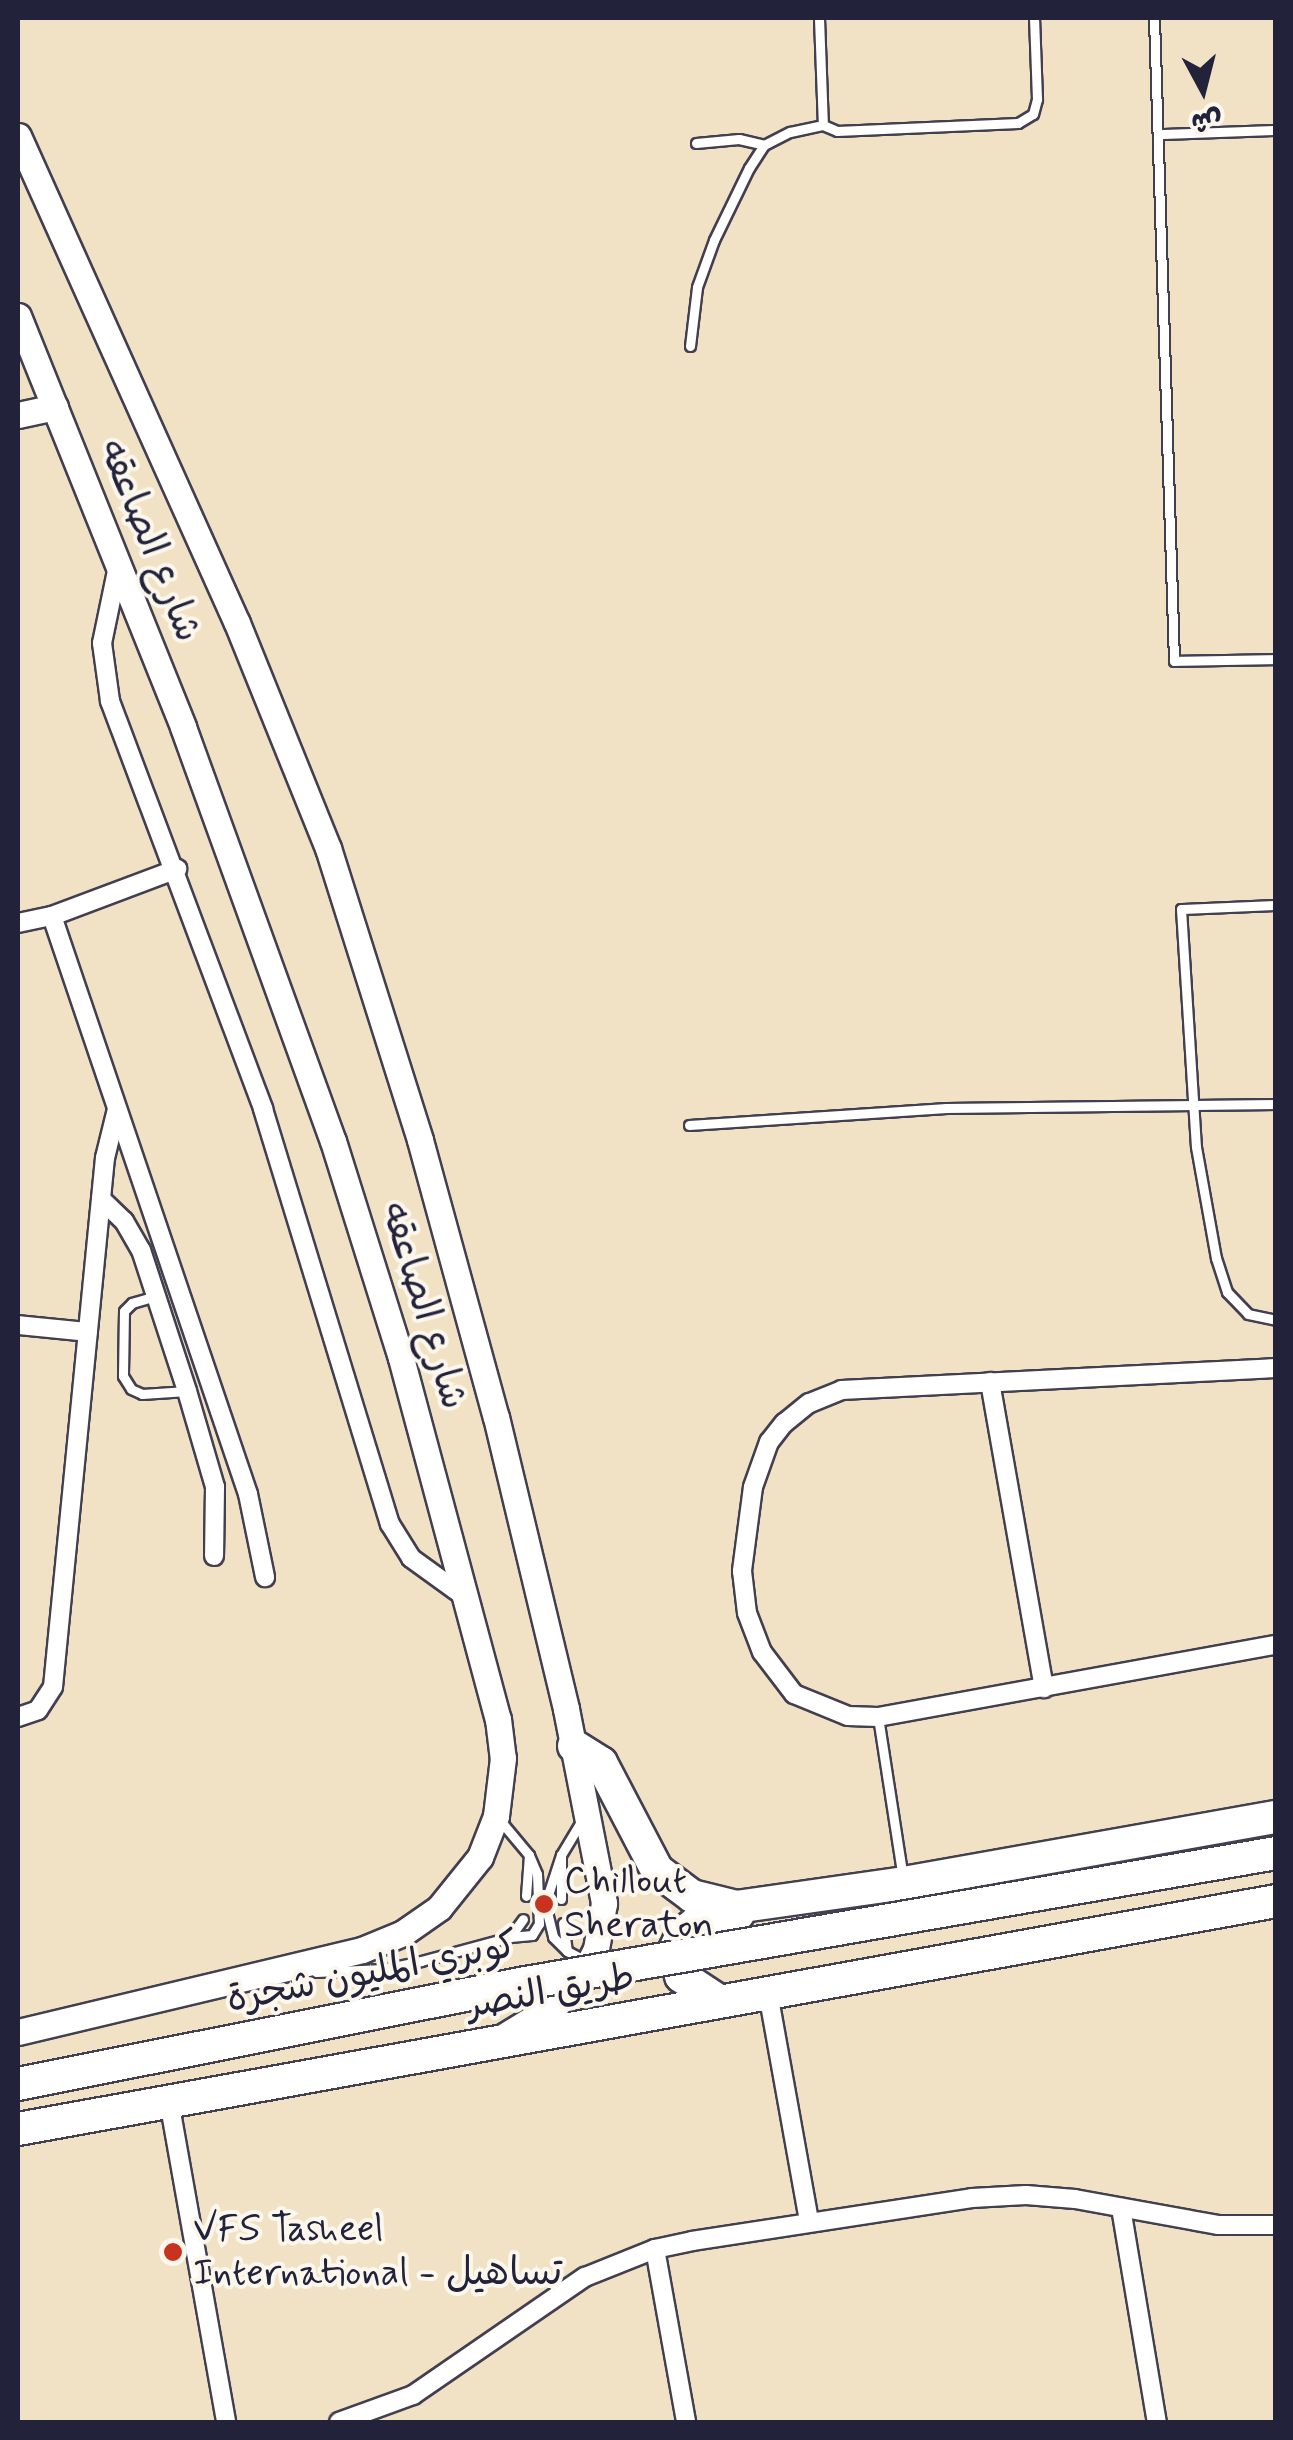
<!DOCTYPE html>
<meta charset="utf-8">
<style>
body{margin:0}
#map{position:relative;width:1293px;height:2440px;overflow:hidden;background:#f2e2c5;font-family:Mynerve,"Playpen Sans Arabic",sans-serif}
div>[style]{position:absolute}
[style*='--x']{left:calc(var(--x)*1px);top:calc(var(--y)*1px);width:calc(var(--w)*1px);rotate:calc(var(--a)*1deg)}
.roads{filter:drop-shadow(2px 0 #413f50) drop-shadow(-2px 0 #413f50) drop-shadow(0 2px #413f50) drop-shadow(0 -2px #413f50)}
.lane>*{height:9px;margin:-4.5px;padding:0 4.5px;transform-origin:4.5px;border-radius:4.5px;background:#fff}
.street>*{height:18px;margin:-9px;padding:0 9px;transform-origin:9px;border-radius:9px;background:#fff}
.secondary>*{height:25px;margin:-12.5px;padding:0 12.5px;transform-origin:12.5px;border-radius:12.5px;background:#fff}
.highway>*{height:32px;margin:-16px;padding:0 16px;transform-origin:16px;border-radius:16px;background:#fff}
.bridges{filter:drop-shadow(2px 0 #413f50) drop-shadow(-2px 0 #413f50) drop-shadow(0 2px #413f50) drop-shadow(0 -2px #413f50)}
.highway-bridge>*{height:32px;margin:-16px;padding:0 16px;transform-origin:16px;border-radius:16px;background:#fff}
.dots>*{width:28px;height:28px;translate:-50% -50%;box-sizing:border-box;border:5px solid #fbf7ec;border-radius:50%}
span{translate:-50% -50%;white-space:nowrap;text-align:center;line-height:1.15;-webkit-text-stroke:8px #fbf7ec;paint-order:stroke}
.street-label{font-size:38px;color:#22223b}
.poi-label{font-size:38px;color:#22223b}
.left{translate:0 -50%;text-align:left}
.frame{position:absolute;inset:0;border:20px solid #22223b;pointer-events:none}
.north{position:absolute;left:1153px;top:40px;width:100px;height:100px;-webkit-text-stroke:8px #fbf7ec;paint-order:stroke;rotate:173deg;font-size:28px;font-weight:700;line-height:40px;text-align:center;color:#22223b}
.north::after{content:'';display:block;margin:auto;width:35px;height:45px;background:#22223b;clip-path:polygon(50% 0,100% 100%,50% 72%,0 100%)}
</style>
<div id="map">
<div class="roads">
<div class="lane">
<i style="--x:819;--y:18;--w:107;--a:87.9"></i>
<i style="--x:823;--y:125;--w:15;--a:23"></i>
<i style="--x:837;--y:131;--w:181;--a:-2.5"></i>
<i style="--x:1018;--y:123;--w:17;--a:-31"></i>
<i style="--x:1033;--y:114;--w:16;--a:-75"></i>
<i style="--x:1037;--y:99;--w:81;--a:-92.1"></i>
<i style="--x:1154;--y:18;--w:643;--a:88.22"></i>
<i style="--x:1174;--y:661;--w:102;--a:-1.1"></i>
<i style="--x:1161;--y:134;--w:115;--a:-2"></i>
<i style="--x:696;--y:143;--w:43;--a:-5.3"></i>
<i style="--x:739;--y:139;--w:26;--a:13"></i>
<i style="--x:690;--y:346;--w:59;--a:-83.2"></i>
<i style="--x:697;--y:287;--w:50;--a:-70.1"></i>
<i style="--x:714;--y:240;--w:80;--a:-64.1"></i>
<i style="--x:749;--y:168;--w:27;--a:-57"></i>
<i style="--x:764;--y:145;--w:29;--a:-27"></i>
<i style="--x:790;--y:132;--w:34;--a:-12"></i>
<i style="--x:1276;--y:905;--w:95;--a:177.6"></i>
<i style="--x:1181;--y:909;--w:238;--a:86.4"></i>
<i style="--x:1196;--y:1147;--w:113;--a:79.8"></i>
<i style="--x:1216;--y:1258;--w:36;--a:72"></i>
<i style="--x:1227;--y:1292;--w:30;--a:46"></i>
<i style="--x:1248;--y:1314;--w:29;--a:12"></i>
<i style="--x:689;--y:1125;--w:258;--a:-3.8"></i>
<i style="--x:946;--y:1108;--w:330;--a:-0.7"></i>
<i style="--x:156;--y:1296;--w:25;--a:164"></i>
<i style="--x:132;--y:1303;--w:11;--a:135"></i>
<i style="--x:124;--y:1311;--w:65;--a:90.9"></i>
<i style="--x:123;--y:1376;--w:15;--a:58"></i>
<i style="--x:131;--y:1389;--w:12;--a:24"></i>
<i style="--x:142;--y:1394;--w:45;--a:-3.8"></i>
<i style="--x:878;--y:1717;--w:163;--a:81.2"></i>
<i style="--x:498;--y:1818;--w:48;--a:50"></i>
<i style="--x:529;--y:1855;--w:41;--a:94.2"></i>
<i style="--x:561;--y:1855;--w:52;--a:108.1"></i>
<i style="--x:545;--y:1904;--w:34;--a:76"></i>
<i style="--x:553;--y:1937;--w:20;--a:45"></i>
<i style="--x:561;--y:1899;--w:44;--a:-90"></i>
<i style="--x:561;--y:1855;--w:39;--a:-59"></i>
<i style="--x:563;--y:1923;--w:28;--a:82"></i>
<i style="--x:567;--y:1951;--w:24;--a:28"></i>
<i style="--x:510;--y:1937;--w:22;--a:-5"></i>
<i style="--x:532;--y:1935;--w:13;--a:-58"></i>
<i style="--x:539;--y:1924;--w:50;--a:-92.3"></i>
<i style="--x:537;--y:1874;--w:21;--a:-113"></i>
<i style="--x:316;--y:1972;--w:68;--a:-2.5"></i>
<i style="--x:384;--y:1969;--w:38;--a:-12"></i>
<i style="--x:421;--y:1961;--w:92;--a:-15.1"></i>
<i style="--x:510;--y:1937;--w:22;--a:-54"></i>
</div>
<div class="street">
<i style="--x:118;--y:566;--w:79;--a:101.7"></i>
<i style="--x:102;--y:643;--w:59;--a:82.1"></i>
<i style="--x:110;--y:701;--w:436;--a:69.4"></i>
<i style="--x:263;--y:1109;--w:434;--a:73"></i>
<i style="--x:390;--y:1524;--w:40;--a:58"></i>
<i style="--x:411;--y:1558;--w:67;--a:35.8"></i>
<i style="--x:52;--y:916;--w:610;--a:71.27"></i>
<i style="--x:248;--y:1494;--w:85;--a:78.4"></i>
<i style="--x:18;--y:923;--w:35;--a:-12"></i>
<i style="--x:52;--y:916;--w:134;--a:-20.6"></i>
<i style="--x:101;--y:1199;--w:32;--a:44"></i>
<i style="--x:124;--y:1221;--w:34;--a:60"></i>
<i style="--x:141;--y:1250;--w:148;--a:71.9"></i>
<i style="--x:187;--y:1391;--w:100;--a:73.7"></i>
<i style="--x:215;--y:1487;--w:69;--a:90.8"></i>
<i style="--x:18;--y:1325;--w:70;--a:5.7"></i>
<i style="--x:1276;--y:1368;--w:435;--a:177.1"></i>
<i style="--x:842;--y:1390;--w:35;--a:158"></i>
<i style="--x:809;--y:1403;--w:32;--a:141"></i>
<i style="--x:784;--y:1423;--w:24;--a:128"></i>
<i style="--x:769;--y:1442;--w:48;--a:109.6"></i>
<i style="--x:753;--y:1487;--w:85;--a:97.5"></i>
<i style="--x:742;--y:1571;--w:42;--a:83.2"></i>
<i style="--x:747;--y:1613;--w:42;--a:69"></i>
<i style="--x:762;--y:1652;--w:53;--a:52.7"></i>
<i style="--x:794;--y:1694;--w:58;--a:22.2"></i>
<i style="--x:848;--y:1716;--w:30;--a:2"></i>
<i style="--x:878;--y:1717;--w:404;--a:-10.3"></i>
<i style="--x:990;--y:1382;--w:311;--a:80"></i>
<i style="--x:18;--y:1717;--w:21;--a:-19"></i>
<i style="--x:38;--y:1710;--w:27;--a:-57"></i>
<i style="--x:53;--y:1687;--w:532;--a:-84.39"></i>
<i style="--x:105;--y:1158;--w:50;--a:-76.2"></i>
<i style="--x:768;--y:1993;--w:231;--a:79.8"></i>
<i style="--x:169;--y:2101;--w:326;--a:79.9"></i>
<i style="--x:1121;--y:2208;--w:217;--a:80.5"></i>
<i style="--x:655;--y:2249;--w:176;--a:79.8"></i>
<i style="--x:339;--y:2422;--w:79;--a:-20"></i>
<i style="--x:413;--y:2395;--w:209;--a:-34.5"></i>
<i style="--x:585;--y:2277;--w:75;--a:-21.8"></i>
<i style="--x:655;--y:2249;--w:38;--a:-12"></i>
<i style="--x:692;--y:2241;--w:283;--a:-8.7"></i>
<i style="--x:972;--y:2198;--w:54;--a:-3.2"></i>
<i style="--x:1026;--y:2195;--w:49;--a:4.7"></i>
<i style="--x:1075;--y:2199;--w:145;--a:10.3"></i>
<i style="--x:1218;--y:2225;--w:58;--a:0"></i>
</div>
<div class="secondary">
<i style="--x:18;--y:136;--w:534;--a:65.79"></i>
<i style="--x:237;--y:623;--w:243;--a:68"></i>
<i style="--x:328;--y:848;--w:306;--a:72.5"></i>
<i style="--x:420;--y:1140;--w:287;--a:74.7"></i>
<i style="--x:496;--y:1417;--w:300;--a:76.5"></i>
<i style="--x:566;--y:1709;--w:198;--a:78.9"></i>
<i style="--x:604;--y:1903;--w:47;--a:99.9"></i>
<i style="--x:596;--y:1949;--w:33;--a:117"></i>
<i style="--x:581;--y:1978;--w:34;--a:133"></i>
<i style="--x:558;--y:2003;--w:61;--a:148.4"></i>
<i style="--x:18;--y:316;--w:443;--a:68.1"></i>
<i style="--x:183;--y:727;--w:440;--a:70.1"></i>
<i style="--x:333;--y:1141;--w:227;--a:72.6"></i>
<i style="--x:401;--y:1358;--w:374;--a:75"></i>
<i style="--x:498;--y:1719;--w:39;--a:83"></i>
<i style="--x:503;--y:1758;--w:58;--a:96.9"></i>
<i style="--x:496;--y:1816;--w:44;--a:111.3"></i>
<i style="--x:480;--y:1857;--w:65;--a:128.8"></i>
<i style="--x:439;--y:1908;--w:44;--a:145.2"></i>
<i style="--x:403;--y:1933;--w:44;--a:157.5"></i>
<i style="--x:362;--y:1950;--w:354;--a:166.6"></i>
<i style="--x:18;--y:415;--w:38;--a:-12"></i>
</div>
<div class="highway">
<i style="--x:574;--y:1746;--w:32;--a:32"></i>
<i style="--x:601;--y:1763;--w:121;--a:62.4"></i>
<i style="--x:657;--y:1870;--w:44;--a:36.6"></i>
<i style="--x:692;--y:1896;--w:45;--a:14"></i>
<i style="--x:736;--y:1907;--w:170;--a:-8.1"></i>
<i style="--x:904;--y:1883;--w:378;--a:-10.1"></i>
<i style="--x:719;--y:2001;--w:45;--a:-146.7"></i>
<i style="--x:681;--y:1976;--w:27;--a:-103"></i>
<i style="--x:675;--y:1950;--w:17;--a:-66"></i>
<i style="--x:682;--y:1934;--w:18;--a:-38"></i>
<i style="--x:696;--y:1923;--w:43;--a:-12.1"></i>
<i style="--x:18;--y:2129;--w:1278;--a:-10.27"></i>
</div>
</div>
<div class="bridges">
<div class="highway-bridge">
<i style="--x:18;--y:2084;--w:512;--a:-11.27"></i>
<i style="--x:520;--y:1984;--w:767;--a:-9.83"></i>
</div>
</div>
<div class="dots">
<i style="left:544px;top:1904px;background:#c8321e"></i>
<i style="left:173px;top:2252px;background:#c8321e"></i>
</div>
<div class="street-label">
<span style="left:149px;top:541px;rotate:68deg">شارع الصاعقه</span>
<span style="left:423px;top:1306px;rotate:73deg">شارع الصاعقه</span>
<span style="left:372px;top:1973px;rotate:-11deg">كوبري المليون شجرة</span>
<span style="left:551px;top:1992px;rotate:-10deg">طريق النصر</span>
</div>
<div class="poi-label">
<span class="left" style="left:564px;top:1904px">Chillout<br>Sheraton</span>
<span class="left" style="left:193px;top:2252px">VFS Tasheel<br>International - تساهيل</span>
</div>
<div class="frame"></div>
<div class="north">ش</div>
</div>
